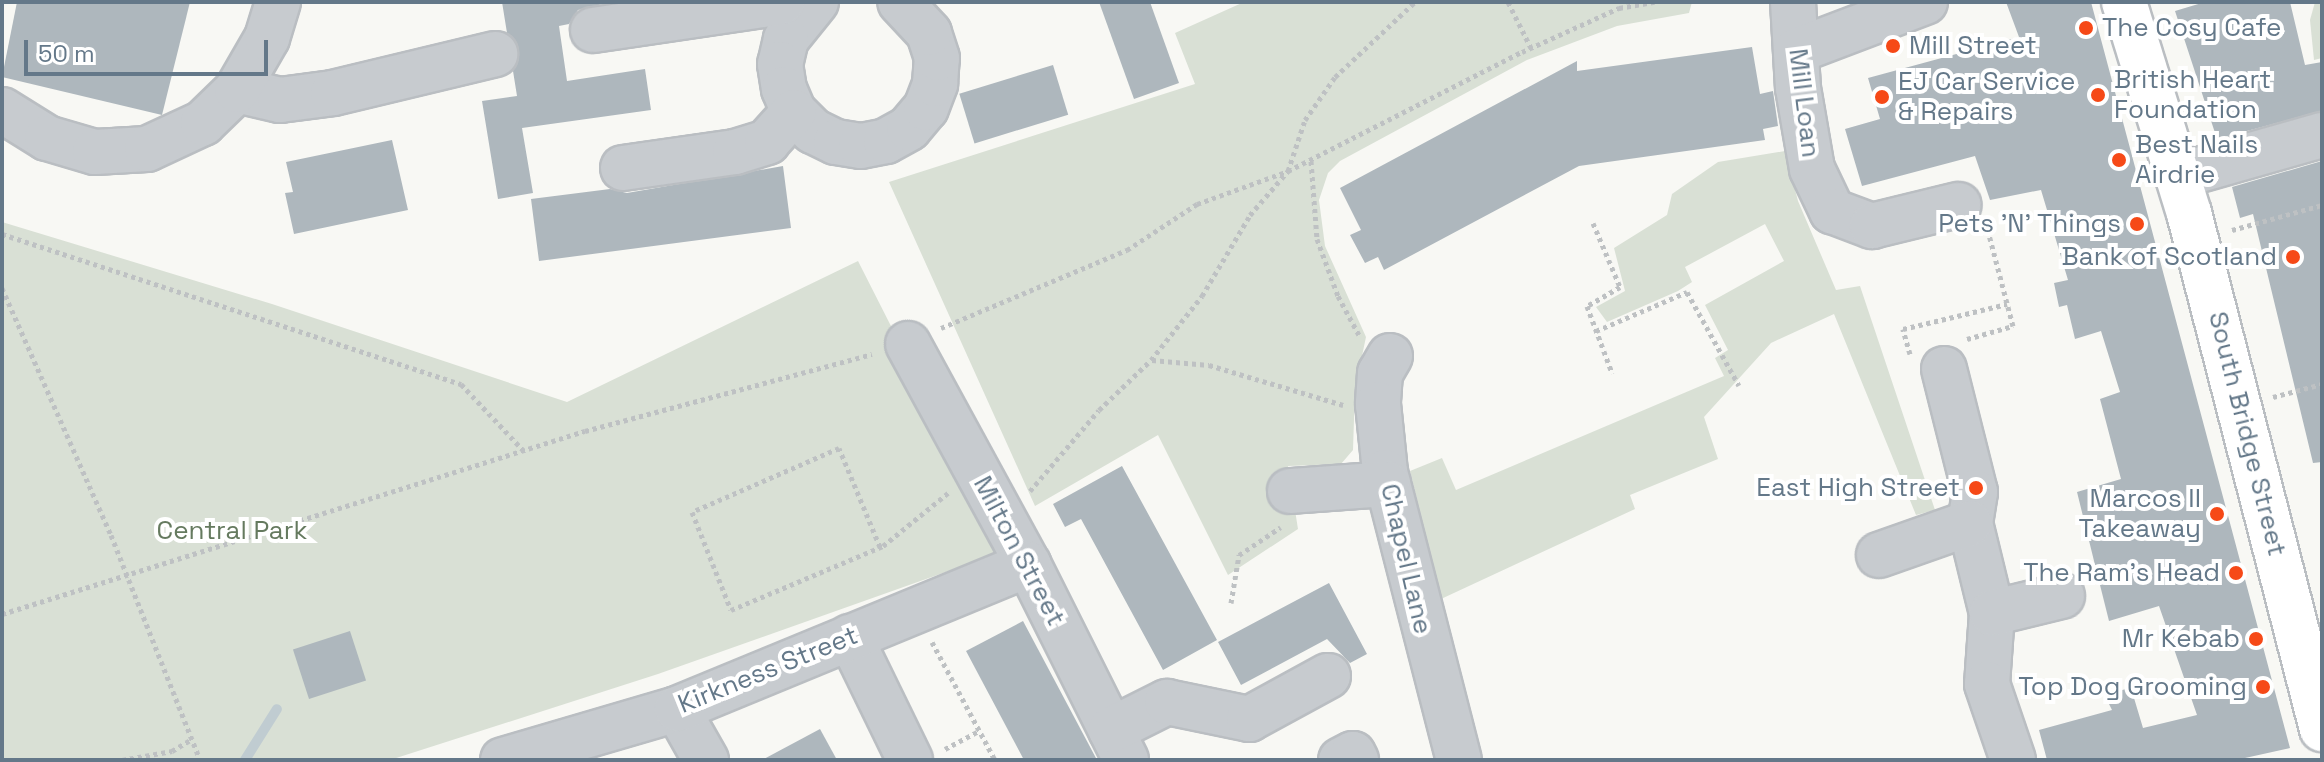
<!DOCTYPE html>
<style>
body{margin:0}
#map{position:relative;width:2324px;height:762px;overflow:hidden;background:#f8f8f4;font-family:"Space Grotesk",sans-serif}
div>[style]{position:absolute}
[style*='--x']{left:calc(var(--x)*1px);top:calc(var(--y)*1px);width:calc(var(--w)*1px);rotate:calc(var(--a)*1deg)}
.green>*{inset:0;background:#d9e0d5}
.stream>*{height:10px;margin:-5px;padding:0 5px;transform-origin:5px;border-radius:5px;background:#c0ccd1}
.building>*{inset:0;background:#aeb7bd;transform-origin:0 0}
.path>*{height:5px;margin-top:-2.5px;transform-origin:0;background:repeating-linear-gradient(90deg,#bec1c3 0 4px,transparent 0 8px)}
.roads{filter:drop-shadow(2px 0 #babec2) drop-shadow(-2px 0 #babec2) drop-shadow(0 2px #babec2) drop-shadow(0 -2px #babec2)}
.minor>*{height:44px;margin:-22px;padding:0 22px;transform-origin:22px;border-radius:22px;background:#c7cbcf}
.major>*{height:44px;margin:-22px;padding:0 22px;transform-origin:22px;border-radius:22px;background:#fff}
.dots>*{width:22px;height:22px;translate:-50% -50%;box-sizing:border-box;border:4px solid #fff;border-radius:50%}
span{translate:-50% -50%;white-space:nowrap;text-align:center;line-height:1.15;-webkit-text-stroke:8px #fff;paint-order:stroke}
.poi-label{font-size:26px;color:#647889}
.left{translate:0 -50%;text-align:left}
.right{translate:-100% -50%;text-align:right}
.street-label{font-size:26px;color:#647889}
.park-label{font-size:26px;color:#657a5f}
.frame{position:absolute;inset:0;border:4px solid #647889;pointer-events:none}
.scale{position:absolute;left:24px;top:40px;width:244px;height:36px;box-sizing:border-box;border:4px solid #647889;border-top:0;padding-left:10px;font-size:24px;line-height:28px;white-space:nowrap;color:#647889;-webkit-text-stroke:6px #fff;paint-order:stroke}
</style>
<div id="map">
<div class="green">
<i style="clip-path:polygon(1244px 2px,1692px 2px,1689px 13px,1617px 26px,1527px 60px,1340px 161px,1328px 173px,1319px 200px,1325px 246px,1366px 337px,1355px 389px,1353px 450px,1341px 464px,1288px 466px,1298px 529px,1228px 575px,1158px 435px,1035px 506px,889px 182px,1195px 84px,1175px 33px)"></i>
<i style="clip-path:polygon(2315px 2px,2322px 2px,2322px 58px,2314px 60px,2310px 20px)"></i>
<i style="clip-path:polygon(1785px 151px,1798px 201px,1836px 290px,1860px 286px,1935px 510px,1916px 515px,1834px 314px,1771px 343px,1704px 417px,1718px 459px,1630px 495px,1635px 509px,1441px 599px,1410px 471px,1442px 458px,1456px 490px,1724px 376px,1715px 358px,1728px 350px,1705px 305px,1784px 261px,1765px 224px,1685px 267px,1692px 282px,1678px 291px,1607px 322px,1596px 307px,1625px 291px,1614px 248px,1667px 215px,1672px 194px,1718px 162px)"></i>
<i style="clip-path:polygon(2px 222px,272px 304px,567px 402px,858px 261px,1005px 551px,658px 674px,390px 760px,2px 760px)"></i>
</div>
<div class="stream">
<i style="--x:245;--y:760;--w:60;--a:-57.9"></i>
</div>
<div class="building">
<i style="clip-path:polygon(17px 2px,190px 2px,162px 115px,2px 77px)"></i>
<i style="clip-path:polygon(502px 2px,611px 2px,578px 10px,569px 24px,559px 26px,567px 81px,645px 69px,651px 110px,522px 128px,533px 193px,498px 199px,482px 101px,517px 96px,513px 71px,519px 49px,507px 33px)"></i>
<i style="clip-path:polygon(1099px 2px,1150px 2px,1179px 83px,1134px 99px)"></i>
<i style="clip-path:polygon(2006px 2px,2091px 2px,2290px 748px,2236px 760px,2047px 760px,2039px 730px,2112px 710px,2104px 694px,2131px 688px,2143px 728px,2197px 715px,2159px 606px,2109px 621px,2096px 569px,2077px 492px,2121px 479px,2100px 399px,2120px 392px,2101px 331px,2075px 339px,2067px 305px,2059px 307px,2054px 283px,2068px 280px,2041px 190px,1990px 200px,1975px 156px,1862px 186px,1845px 129px,1880px 119px,1868px 78px,2019px 37px)"></i>
<i style="clip-path:polygon(2205px 2px,2290px 2px,2305px 65px,2322px 62px,2322px 111px,2217px 139px,2175px 11px)"></i>
<i style="clip-path:polygon(1752px 47px,1760px 94px,1773px 91px,1778px 126px,1763px 129px,1765px 140px,1579px 166px,1384px 270px,1378px 257px,1365px 263px,1350px 235px,1361px 230px,1340px 188px,1577px 61px,1577px 71px)"></i>
<i style="left:1053px;top:65px;width:52px;height:98px;rotate:73deg"></i>
<i style="clip-path:polygon(392px 140px,408px 210px,294px 234px,285px 193px,293px 192px,286px 162px)"></i>
<i style="clip-path:polygon(2322px 161px,2322px 462px,2313px 463px,2253px 214px,2240px 218px,2232px 187px)"></i>
<i style="clip-path:polygon(783px 166px,791px 228px,539px 261px,531px 199px,610px 189px,627px 193px)"></i>
<i style="clip-path:polygon(1122px 466px,1217px 640px,1163px 670px,1081px 519px,1065px 527px,1053px 504px)"></i>
<i style="clip-path:polygon(1329px 583px,1367px 654px,1350px 663px,1327px 639px,1241px 685px,1218px 642px)"></i>
<i style="clip-path:polygon(1023px 621px,1097px 760px,1024px 760px,966px 651px)"></i>
<i style="left:350px;top:631px;width:52px;height:60px;rotate:72deg"></i>
<i style="clip-path:polygon(820px 729px,837px 760px,762px 760px)"></i>
</div>
<div class="path">
<i style="--x:1508;--y:2;--w:51;--a:63.4"></i>
<i style="--x:1311;--y:161;--w:78;--a:85.6"></i>
<i style="--x:1317;--y:239;--w:61;--a:69.8"></i>
<i style="--x:1338;--y:296;--w:44;--a:61.7"></i>
<i style="--x:1593;--y:223;--w:69;--a:67.1"></i>
<i style="--x:1620;--y:287;--w:38;--a:150"></i>
<i style="--x:1587;--y:306;--w:72;--a:69.5"></i>
<i style="--x:2232;--y:230;--w:93;--a:-15.5"></i>
<i style="--x:2;--y:234;--w:483;--a:18.1"></i>
<i style="--x:461;--y:384;--w:91;--a:46.8"></i>
<i style="--x:2;--y:288;--w:270;--a:66.2"></i>
<i style="--x:111;--y:535;--w:242;--a:68.4"></i>
<i style="--x:941;--y:328;--w:202;--a:-22.8"></i>
<i style="--x:1127;--y:250;--w:84;--a:-33.3"></i>
<i style="--x:1197;--y:204;--w:97;--a:-19.9"></i>
<i style="--x:1288;--y:171;--w:54;--a:-71.6"></i>
<i style="--x:1305;--y:120;--w:52;--a:-55.1"></i>
<i style="--x:1335;--y:77;--w:110;--a:-43.2"></i>
<i style="--x:1596;--y:331;--w:99;--a:-23.2"></i>
<i style="--x:1687;--y:292;--w:107;--a:61"></i>
<i style="--x:1967;--y:339;--w:48;--a:-15.8"></i>
<i style="--x:2013;--y:326;--w:102;--a:-104.7"></i>
<i style="--x:1910;--y:354;--w:26;--a:-106"></i>
<i style="--x:1903;--y:329;--w:107;--a:-13.5"></i>
<i style="--x:1152;--y:360;--w:57;--a:5"></i>
<i style="--x:1209;--y:365;--w:140;--a:16.6"></i>
<i style="--x:2273;--y:397;--w:51;--a:-14.9"></i>
<i style="--x:1030;--y:491;--w:106;--a:-49.6"></i>
<i style="--x:1099;--y:410;--w:72;--a:-43.9"></i>
<i style="--x:1151;--y:360;--w:82;--a:-51.4"></i>
<i style="--x:1202;--y:296;--w:94;--a:-59.3"></i>
<i style="--x:1250;--y:215;--w:58;--a:-49.2"></i>
<i style="--x:1288;--y:171;--w:263;--a:-27"></i>
<i style="--x:1522;--y:52;--w:107;--a:-24.4"></i>
<i style="--x:1619;--y:8;--w:36;--a:-10"></i>
<i style="--x:880;--y:547;--w:107;--a:-112.5"></i>
<i style="--x:839;--y:448;--w:160;--a:156.5"></i>
<i style="--x:692;--y:512;--w:105;--a:68.3"></i>
<i style="--x:731;--y:610;--w:165;--a:-22.8"></i>
<i style="--x:883;--y:546;--w:84;--a:-39.2"></i>
<i style="--x:1231;--y:603;--w:49;--a:-80.5"></i>
<i style="--x:1239;--y:555;--w:50;--a:-33.7"></i>
<i style="--x:2;--y:614;--w:611;--a:-17.43"></i>
<i style="--x:585;--y:431;--w:297;--a:-15"></i>
<i style="--x:932;--y:642;--w:134;--a:61.9"></i>
<i style="--x:945;--y:749;--w:38;--a:-28"></i>
<i style="--x:122;--y:760;--w:51;--a:-10.2"></i>
<i style="--x:172;--y:751;--w:23;--a:-31"></i>
</div>
<div class="roads">
<div class="minor">
<i style="--x:816;--y:2;--w:48;--a:129"></i>
<i style="--x:786;--y:39;--w:26;--a:103"></i>
<i style="--x:780;--y:64;--w:25;--a:81"></i>
<i style="--x:784;--y:89;--w:25;--a:67"></i>
<i style="--x:794;--y:112;--w:27;--a:45"></i>
<i style="--x:813;--y:131;--w:25;--a:26"></i>
<i style="--x:836;--y:142;--w:25;--a:9"></i>
<i style="--x:861;--y:146;--w:25;--a:-11"></i>
<i style="--x:886;--y:141;--w:26;--a:-29"></i>
<i style="--x:909;--y:128;--w:26;--a:-50"></i>
<i style="--x:926;--y:108;--w:26;--a:-69"></i>
<i style="--x:935;--y:84;--w:26;--a:-86"></i>
<i style="--x:937;--y:58;--w:26;--a:-108"></i>
<i style="--x:929;--y:33;--w:42;--a:-133.1"></i>
<i style="--x:1793;--y:2;--w:86;--a:86.7"></i>
<i style="--x:1798;--y:88;--w:82;--a:80.2"></i>
<i style="--x:1812;--y:169;--w:47;--a:64.5"></i>
<i style="--x:1832;--y:211;--w:43;--a:20.6"></i>
<i style="--x:1872;--y:226;--w:89;--a:-13.7"></i>
<i style="--x:593;--y:30;--w:191;--a:-8.4"></i>
<i style="--x:1796;--y:51;--w:138;--a:-20.8"></i>
<i style="--x:237;--y:90;--w:44;--a:13.1"></i>
<i style="--x:280;--y:100;--w:53;--a:-7.5"></i>
<i style="--x:333;--y:93;--w:167;--a:-13.5"></i>
<i style="--x:2;--y:110;--w:53;--a:31.9"></i>
<i style="--x:47;--y:138;--w:50;--a:16.3"></i>
<i style="--x:95;--y:152;--w:52;--a:-3.3"></i>
<i style="--x:147;--y:149;--w:62;--a:-24.9"></i>
<i style="--x:203;--y:123;--w:47;--a:-44.1"></i>
<i style="--x:237;--y:90;--w:60;--a:-60"></i>
<i style="--x:267;--y:38;--w:38;--a:-73"></i>
<i style="--x:623;--y:168;--w:113;--a:-8.1"></i>
<i style="--x:735;--y:152;--w:34;--a:-17"></i>
<i style="--x:767;--y:142;--w:40;--a:-48"></i>
<i style="--x:2178;--y:176;--w:150;--a:-15.9"></i>
<i style="--x:908;--y:344;--w:251;--a:61.4"></i>
<i style="--x:1028;--y:564;--w:219;--a:63.4"></i>
<i style="--x:1390;--y:356;--w:20;--a:120"></i>
<i style="--x:1380;--y:373;--w:31;--a:94"></i>
<i style="--x:1378;--y:404;--w:68;--a:84.1"></i>
<i style="--x:1385;--y:472;--w:297;--a:75.6"></i>
<i style="--x:1944;--y:369;--w:127;--a:75.9"></i>
<i style="--x:1975;--y:492;--w:31;--a:99"></i>
<i style="--x:1970;--y:523;--w:93;--a:76.3"></i>
<i style="--x:1992;--y:613;--w:71;--a:94"></i>
<i style="--x:1987;--y:684;--w:80;--a:71.1"></i>
<i style="--x:1290;--y:491;--w:98;--a:-4.1"></i>
<i style="--x:1879;--y:555;--w:96;--a:-19.4"></i>
<i style="--x:1992;--y:613;--w:72;--a:-13.7"></i>
<i style="--x:850;--y:637;--w:137;--a:64"></i>
<i style="--x:677;--y:709;--w:59;--a:60.4"></i>
<i style="--x:1111;--y:730;--w:63;--a:-26.6"></i>
<i style="--x:1167;--y:702;--w:84;--a:11.7"></i>
<i style="--x:1249;--y:719;--w:90;--a:-28.6"></i>
<i style="--x:503;--y:760;--w:181;--a:-16.3"></i>
<i style="--x:677;--y:709;--w:380;--a:-22.4"></i>
<i style="--x:1341;--y:760;--w:13;--a:-27"></i>
<i style="--x:1353;--y:754;--w:7;--a:63"></i>
</div>
<div class="major">
<i style="--x:2124;--y:2;--w:221;--a:72.9"></i>
<i style="--x:2189;--y:213;--w:533;--a:75.55"></i>
</div>
</div>
<div class="dots">
<i style="left:2086px;top:28px;background:#f64917"></i>
<i style="left:1893px;top:46px;background:#f64917"></i>
<i style="left:2098px;top:95px;background:#f64917"></i>
<i style="left:1882px;top:97px;background:#f64917"></i>
<i style="left:2119px;top:160px;background:#f64917"></i>
<i style="left:2137px;top:224px;background:#f64917"></i>
<i style="left:2293px;top:257px;background:#f64917"></i>
<i style="left:1976px;top:488px;background:#f64917"></i>
<i style="left:2217px;top:514px;background:#f64917"></i>
<i style="left:2236px;top:573px;background:#f64917"></i>
<i style="left:2256px;top:639px;background:#f64917"></i>
<i style="left:2263px;top:687px;background:#f64917"></i>
</div>
<div class="poi-label">
<span class="left" style="left:2102px;top:28px">The Cosy Cafe</span>
<span class="left" style="left:1909px;top:46px">Mill Street</span>
<span class="left" style="left:2114px;top:95px">British Heart<br>Foundation</span>
<span class="left" style="left:1898px;top:97px">EJ Car Service<br>&amp; Repairs</span>
<span class="left" style="left:2135px;top:160px">Best Nails<br>Airdrie</span>
<span class="right" style="left:2121px;top:224px">Pets 'N' Things</span>
<span class="right" style="left:2277px;top:257px">Bank of Scotland</span>
<span class="right" style="left:1960px;top:488px">East High Street</span>
<span class="right" style="left:2201px;top:514px">Marcos II<br>Takeaway</span>
<span class="right" style="left:2220px;top:573px">The Ram's Head</span>
<span class="right" style="left:2240px;top:639px">Mr Kebab</span>
<span class="right" style="left:2247px;top:687px">Top Dog Grooming</span>
</div>
<div class="street-label">
<span style="left:1804px;top:103px;rotate:83deg">Mill Loan</span>
<span style="left:2247px;top:434px;rotate:76deg">South Bridge Street</span>
<span style="left:1019px;top:551px;rotate:62deg">Milton Street</span>
<span style="left:1406px;top:559px;rotate:77deg">Chapel Lane</span>
<span style="left:768px;top:670px;rotate:-22deg">Kirkness Street</span>
</div>
<div class="park-label">
<span style="left:232px;top:531px">Central Park</span>
</div>
<div class="frame"></div>
<div class="scale">50 m</div>
</div>
